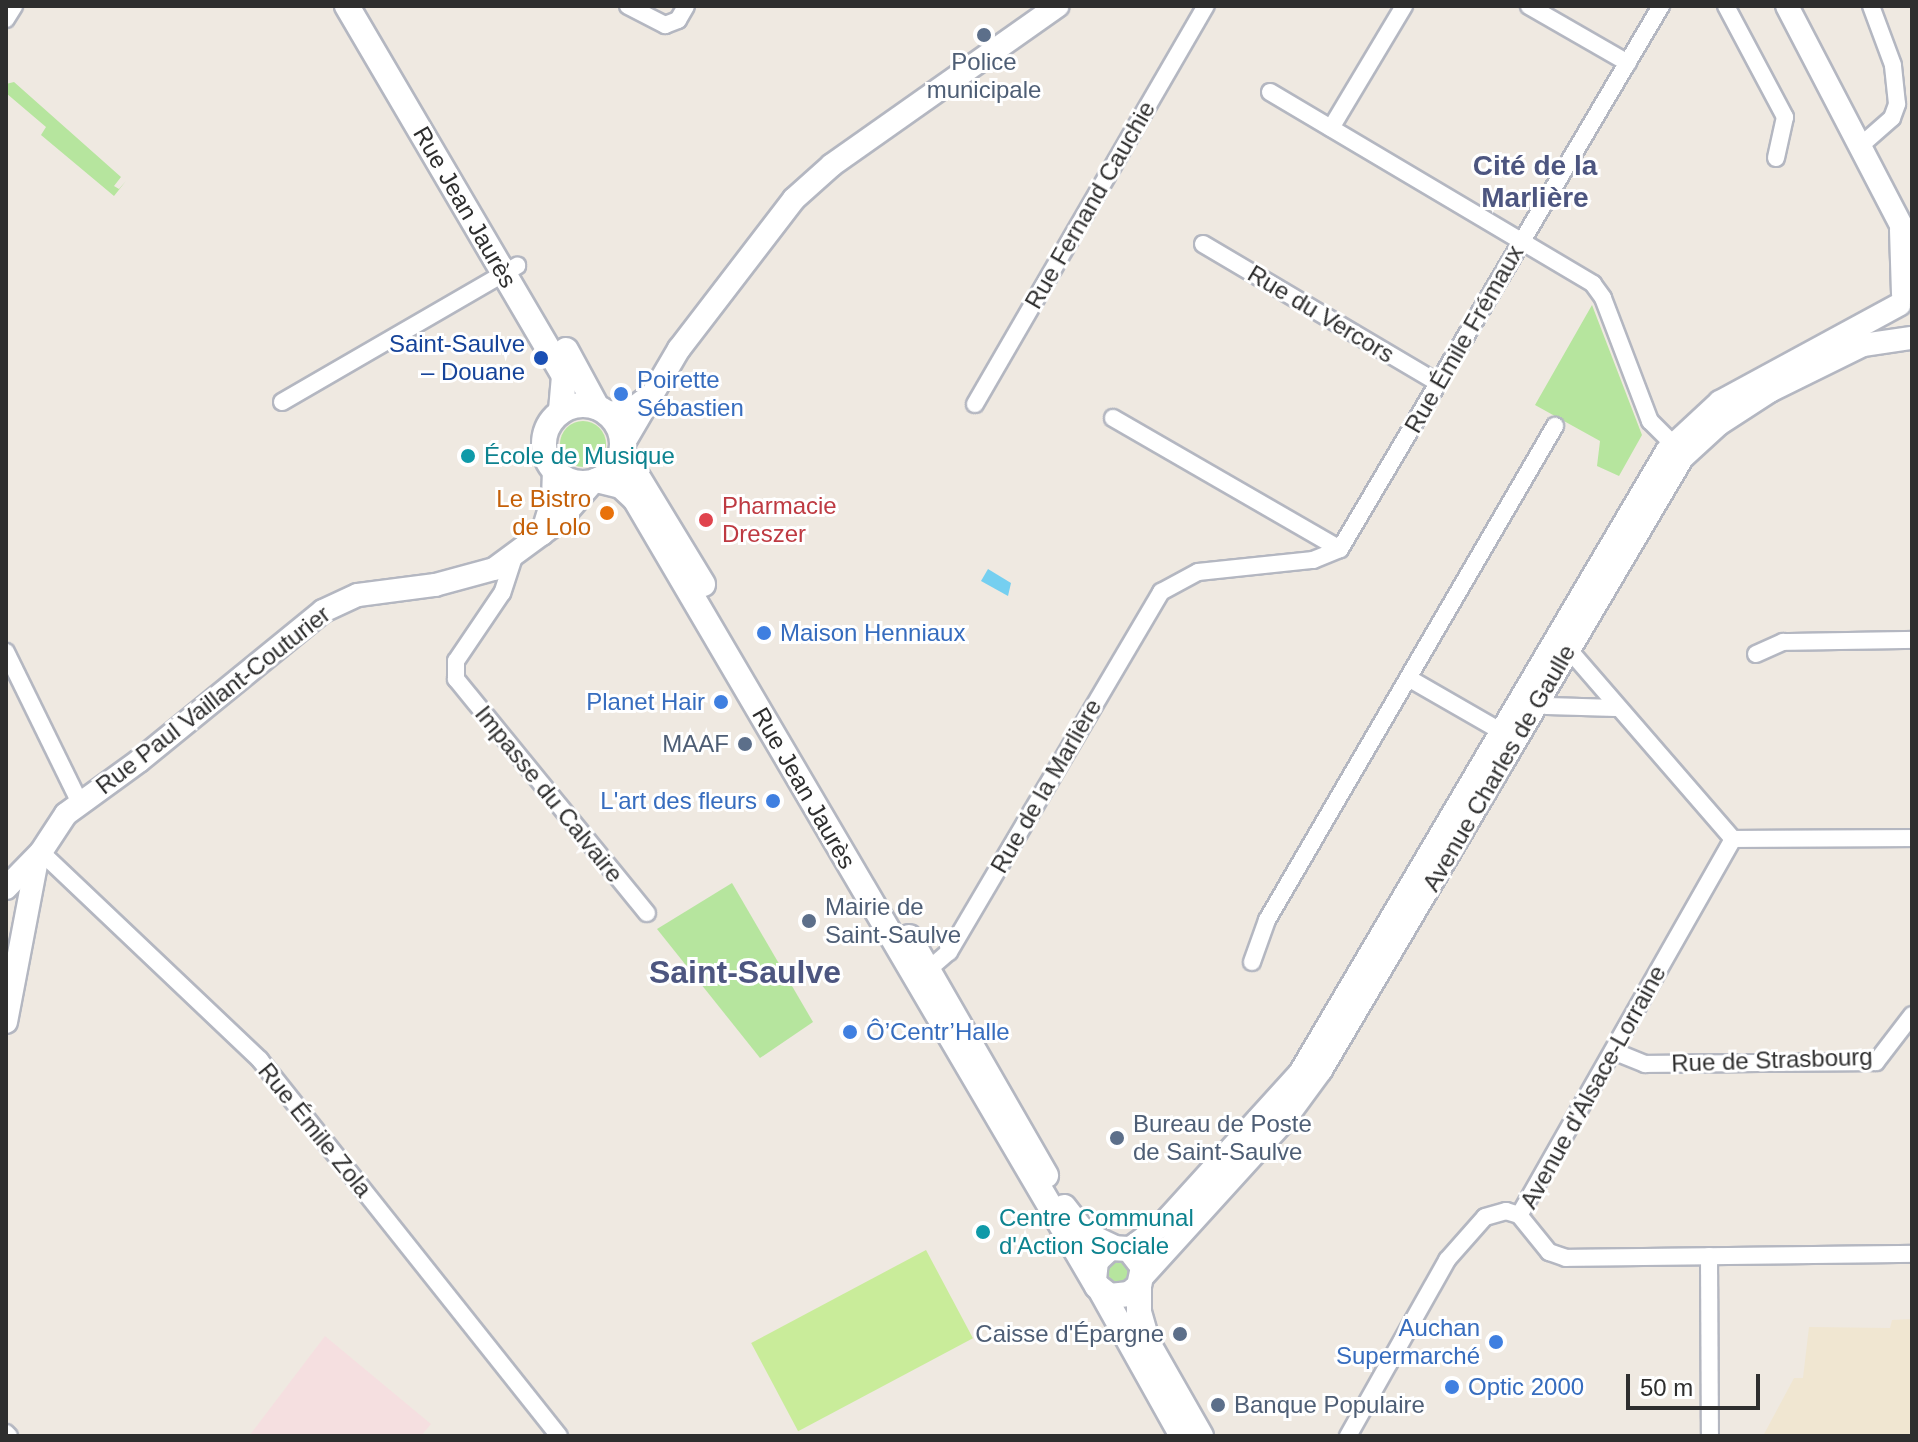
<!DOCTYPE html>
<meta charset="utf-8">
<style>
body{margin:0}
#map{position:relative;width:1918px;height:1442px;overflow:hidden;background:#efe9e1;font-family:Helvetica,sans-serif}
div>[style]{position:absolute}
[style*='--x']{left:calc(var(--x)*1px);top:calc(var(--y)*1px);width:calc(var(--w)*1px);rotate:calc(var(--a)*1deg)}
.education>*{inset:0;background:#f0e6d1}
.medical>*{inset:0;background:#f5dfe0}
.green>*{inset:0;background:#b6e59e}
.round{border-radius:50%}
.pitch>*{inset:0;background:#c9ec9a;transform-origin:0 0}
.water>*{inset:0;background:#75cff0}
.roads{filter:drop-shadow(2px 0 #b4b7c1) drop-shadow(-2px 0 #b4b7c1) drop-shadow(0 2px #b4b7c1) drop-shadow(0 -2px #b4b7c1)}
.minor>*{height:16px;margin:-8px;padding:0 8px;transform-origin:8px;border-radius:8px;background:#fff}
.tertiary>*{height:22px;margin:-11px;padding:0 11px;transform-origin:11px;border-radius:11px;background:#fff}
.secondary>*{height:24px;margin:-12px;padding:0 12px;transform-origin:12px;border-radius:12px;background:#fff}
.secondary>.ring{margin:-12px;padding:0;box-sizing:content-box;background:none;border:24px solid #fff;border-radius:50%}
.dots>*{width:22px;height:22px;translate:-50% -50%;box-sizing:border-box;border:4px solid #fff;border-radius:50%}
span{translate:-50% -50%;white-space:nowrap;text-align:center;line-height:1.15;-webkit-text-stroke:6px #fff;paint-order:stroke}
.service-label{font-size:24px;color:#4e5e75}
.right{translate:-100% -50%;text-align:right}
.left{translate:0 -50%;text-align:left}
.street-label{font-size:24px;color:#2e2e2e}
.transit-label{font-size:24px;color:#164399}
.shop-label{font-size:24px;color:#366cbe}
.culture-label{font-size:24px;color:#0d838f}
.food-label{font-size:24px;color:#c56008}
.health-label{font-size:24px;color:#be3a42}
.quarter-label{font-size:28px;color:#4d5680;font-weight:700}
.district-label{font-size:32px;color:#4d5680;font-weight:700}
.frame{position:absolute;inset:0;border:8px solid #2e2e2e;pointer-events:none}
.scale{position:absolute;left:1626px;top:1374px;width:134px;height:36px;box-sizing:border-box;border:4px solid #2e2e2e;border-top:0;padding-left:10px;font-size:24px;line-height:28px;white-space:nowrap;color:#2e2e2e;-webkit-text-stroke:6px #fff;paint-order:stroke}
</style>
<div id="map">
<div class="education">
<i style="clip-path:polygon(1912px 1319px,1912px 1436px,1763px 1436px,1794px 1378px,1803px 1378px,1809px 1327px,1890px 1328px,1892px 1320px)"></i>
</div>
<div class="medical">
<i style="clip-path:polygon(325px 1336px,431px 1424px,421px 1436px,249px 1436px)"></i>
</div>
<div class="green">
<i style="clip-path:polygon(14px 82px,121px 177px,114px 186px,119px 189px,126px 181px,114px 196px,41px 135px,46px 127px,6px 93px,6px 84px)"></i>
<i style="clip-path:polygon(1592px 305px,1642px 435px,1619px 476px,1597px 466px,1600px 441px,1535px 405px)"></i>
<i class="round" style="left:560px;top:421px;width:46px;height:46px"></i>
<i style="clip-path:polygon(732px 883px,813px 1022px,760px 1058px,657px 929px)"></i>
<i class="round" style="left:1108px;top:1262px;width:20px;height:20px"></i>
</div>
<div class="pitch">
<i style="left:926px;top:1250px;width:100px;height:198px;rotate:62deg"></i>
</div>
<div class="water">
<i style="clip-path:polygon(988px 569px,1011px 583px,1008px 596px,981px 581px)"></i>
</div>
<div class="roads">
<div class="minor">
<i style="--x:628;--y:6;--w:42;--a:27.2"></i>
<i style="--x:665;--y:25;--w:14;--a:-21"></i>
<i style="--x:678;--y:20;--w:16;--a:-60"></i>
<i style="--x:1529;--y:6;--w:114;--a:29.9"></i>
<i style="--x:1726;--y:6;--w:126;--a:62"></i>
<i style="--x:1785;--y:117;--w:42;--a:102.4"></i>
<i style="--x:6;--y:19;--w:15;--a:-58"></i>
<i style="--x:1270;--y:92;--w:376;--a:30.7"></i>
<i style="--x:1593;--y:284;--w:17;--a:54"></i>
<i style="--x:1603;--y:298;--w:132;--a:69.1"></i>
<i style="--x:1650;--y:421;--w:42;--a:45"></i>
<i style="--x:1331;--y:128;--w:142;--a:-59.1"></i>
<i style="--x:1859;--y:147;--w:44;--a:-41.3"></i>
<i style="--x:1892;--y:118;--w:15;--a:-70"></i>
<i style="--x:1897;--y:104;--w:39;--a:-96"></i>
<i style="--x:1893;--y:65;--w:63;--a:-110.4"></i>
<i style="--x:1203;--y:244;--w:273;--a:30.6"></i>
<i style="--x:282;--y:402;--w:272;--a:-30.1"></i>
<i style="--x:975;--y:404;--w:460;--a:-59.9"></i>
<i style="--x:1113;--y:418;--w:262;--a:30"></i>
<i style="--x:514;--y:557;--w:38;--a:108"></i>
<i style="--x:502;--y:593;--w:82;--a:124.1"></i>
<i style="--x:456;--y:661;--w:18;--a:90"></i>
<i style="--x:456;--y:679;--w:302;--a:50.8"></i>
<i style="--x:1564;--y:644;--w:258;--a:49.1"></i>
<i style="--x:6;--y:652;--w:168;--a:63.9"></i>
<i style="--x:1756;--y:654;--w:30;--a:-24"></i>
<i style="--x:1783;--y:642;--w:129;--a:-0.9"></i>
<i style="--x:1410;--y:679;--w:116;--a:29.9"></i>
<i style="--x:1528;--y:697;--w:21;--a:25"></i>
<i style="--x:1547;--y:706;--w:69;--a:1.7"></i>
<i style="--x:1733;--y:839;--w:433;--a:119.6"></i>
<i style="--x:1519;--y:1215;--w:48;--a:51"></i>
<i style="--x:1549;--y:1252;--w:18;--a:19"></i>
<i style="--x:1566;--y:1258;--w:346;--a:-0.7"></i>
<i style="--x:1733;--y:839;--w:179;--a:-0.3"></i>
<i style="--x:41;--y:852;--w:302;--a:43.5"></i>
<i style="--x:260;--y:1060;--w:480;--a:51.5"></i>
<i style="--x:1252;--y:962;--w:45;--a:-70.3"></i>
<i style="--x:1267;--y:920;--w:572;--a:-59.76"></i>
<i style="--x:921;--y:976;--w:37;--a:-41"></i>
<i style="--x:949;--y:952;--w:418;--a:-59.5"></i>
<i style="--x:1161;--y:592;--w:42;--a:-28.4"></i>
<i style="--x:1198;--y:572;--w:116;--a:-6"></i>
<i style="--x:1313;--y:560;--w:29;--a:-22"></i>
<i style="--x:1340;--y:549;--w:631;--a:-59.41"></i>
<i style="--x:1613;--y:1051;--w:35;--a:22"></i>
<i style="--x:1645;--y:1064;--w:231;--a:-0.5"></i>
<i style="--x:1876;--y:1062;--w:59;--a:-52.5"></i>
<i style="--x:1709;--y:1256;--w:180;--a:89.7"></i>
<i style="--x:6;--y:1433;--w:4;--a:45"></i>
<i style="--x:1348;--y:1436;--w:202;--a:-60.6"></i>
<i style="--x:1447;--y:1260;--w:57;--a:-48.5"></i>
<i style="--x:1485;--y:1217;--w:22;--a:-16"></i>
<i style="--x:1506;--y:1211;--w:14;--a:17"></i>
</div>
<div class="tertiary">
<i style="--x:1787;--y:6;--w:271;--a:62.5"></i>
<i style="--x:1901;--y:230;--w:64;--a:88.2"></i>
<i style="--x:607;--y:413;--w:24;--a:-7"></i>
<i style="--x:631;--y:410;--w:21;--a:-37"></i>
<i style="--x:622;--y:446;--w:113;--a:-59.6"></i>
<i style="--x:679;--y:349;--w:189;--a:-52.5"></i>
<i style="--x:794;--y:199;--w:51;--a:-41.8"></i>
<i style="--x:832;--y:165;--w:276;--a:-35.2"></i>
<i style="--x:542;--y:534;--w:37;--a:-73"></i>
<i style="--x:553;--y:499;--w:29;--a:-88"></i>
<i style="--x:6;--y:888;--w:50;--a:-45.8"></i>
<i style="--x:41;--y:852;--w:45;--a:-56.7"></i>
<i style="--x:66;--y:814;--w:90;--a:-36"></i>
<i style="--x:139;--y:761;--w:237;--a:-39.2"></i>
<i style="--x:323;--y:611;--w:38;--a:-25"></i>
<i style="--x:358;--y:595;--w:78;--a:-7.4"></i>
<i style="--x:435;--y:585;--w:61;--a:-15.2"></i>
<i style="--x:494;--y:569;--w:79;--a:-36.3"></i>
<i style="--x:558;--y:522;--w:53;--a:-48.8"></i>
<i style="--x:6;--y:1022;--w:166;--a:-79.2"></i>
<i style="--x:1129;--y:1249;--w:42;--a:-36.3"></i>
<i style="--x:1163;--y:1224;--w:204;--a:-47.8"></i>
<i style="--x:1300;--y:1073;--w:722;--a:-59.46"></i>
<i style="--x:1667;--y:451;--w:72;--a:-42.8"></i>
<i style="--x:1720;--y:402;--w:204;--a:-28.5"></i>
<i style="--x:1143;--y:1276;--w:208;--a:-47.7"></i>
<i style="--x:1283;--y:1122;--w:64;--a:-53.8"></i>
<i style="--x:1321;--y:1070;--w:711;--a:-59.46"></i>
<i style="--x:1682;--y:458;--w:50;--a:-42.6"></i>
<i style="--x:1719;--y:424;--w:61;--a:-32.9"></i>
<i style="--x:1770;--y:391;--w:104;--a:-26.3"></i>
<i style="--x:1863;--y:345;--w:49;--a:-8.3"></i>
</div>
<div class="secondary">
<i style="--x:347;--y:6;--w:429;--a:59.6"></i>
<i style="--x:564;--y:376;--w:36;--a:95"></i>
<i style="--x:566;--y:350;--w:65;--a:61.5"></i>
<i class="ring" style="left:544px;top:405px;width:54px;height:54px"></i>
<i style="--x:622;--y:451;--w:156;--a:58.7"></i>
<i style="--x:597;--y:480;--w:25;--a:14"></i>
<i style="--x:621;--y:486;--w:19;--a:43"></i>
<i style="--x:635;--y:499;--w:913;--a:59.59"></i>
<i style="--x:1097;--y:1286;--w:16;--a:38"></i>
<i style="--x:1110;--y:1296;--w:19;--a:-6"></i>
<i style="--x:1129;--y:1294;--w:13;--a:-39"></i>
<i style="--x:1139;--y:1286;--w:19;--a:-78"></i>
<i style="--x:1143;--y:1267;--w:23;--a:-128"></i>
<i style="--x:1129;--y:1249;--w:19;--a:-177"></i>
<i style="--x:1110;--y:1248;--w:19;--a:137"></i>
<i style="--x:1096;--y:1261;--w:19;--a:96"></i>
<i style="--x:909;--y:937;--w:275;--a:60.1"></i>
<i style="--x:1064;--y:1207;--w:34;--a:52"></i>
<i style="--x:1085;--y:1234;--w:31;--a:25"></i>
<i style="--x:1139;--y:1286;--w:26;--a:90"></i>
<i style="--x:1139;--y:1312;--w:32;--a:74"></i>
<i style="--x:1148;--y:1343;--w:107;--a:60.3"></i>
<i style="--x:1101;--y:1291;--w:166;--a:60.8"></i>
</div>
</div>
<div class="dots">
<i style="left:984px;top:35px;background:#5c6f8a"></i>
<i style="left:541px;top:358px;background:#1a4fb4"></i>
<i style="left:621px;top:394px;background:#3f7fe0"></i>
<i style="left:468px;top:456px;background:#0f9aa8"></i>
<i style="left:607px;top:513px;background:#e8710a"></i>
<i style="left:706px;top:520px;background:#e0444e"></i>
<i style="left:764px;top:633px;background:#3f7fe0"></i>
<i style="left:721px;top:702px;background:#3f7fe0"></i>
<i style="left:745px;top:744px;background:#5c6f8a"></i>
<i style="left:773px;top:801px;background:#3f7fe0"></i>
<i style="left:809px;top:921px;background:#5c6f8a"></i>
<i style="left:850px;top:1032px;background:#3f7fe0"></i>
<i style="left:1117px;top:1138px;background:#5c6f8a"></i>
<i style="left:983px;top:1232px;background:#0f9aa8"></i>
<i style="left:1180px;top:1334px;background:#5c6f8a"></i>
<i style="left:1496px;top:1342px;background:#3f7fe0"></i>
<i style="left:1452px;top:1387px;background:#3f7fe0"></i>
<i style="left:1218px;top:1405px;background:#5c6f8a"></i>
</div>
<div class="service-label">
<span style="left:984px;top:76px">Police<br>municipale</span>
<span class="right" style="left:729px;top:744px">MAAF</span>
<span class="left" style="left:825px;top:921px">Mairie de<br>Saint-Saulve</span>
<span class="left" style="left:1133px;top:1138px">Bureau de Poste<br>de Saint-Saulve</span>
<span class="right" style="left:1164px;top:1334px">Caisse d'Épargne</span>
<span class="left" style="left:1234px;top:1405px">Banque Populaire</span>
</div>
<div class="street-label">
<span style="left:1090px;top:205px;rotate:-60deg">Rue Fernand Cauchie</span>
<span style="left:465px;top:207px;rotate:60deg">Rue Jean Jaurès</span>
<span style="left:1321px;top:314px;rotate:31deg">Rue du Vercors</span>
<span style="left:1464px;top:339px;rotate:-60deg">Rue Émile Frémaux</span>
<span style="left:213px;top:700px;rotate:-38deg">Rue Paul Vaillant-Couturier</span>
<span style="left:1499px;top:768px;rotate:-60deg">Avenue Charles de Gaulle</span>
<span style="left:1046px;top:786px;rotate:-60deg">Rue de la Marlière</span>
<span style="left:804px;top:788px;rotate:60deg">Rue Jean Jaurès</span>
<span style="left:549px;top:794px;rotate:51deg">Impasse du Calvaire</span>
<span style="left:1772px;top:1060px;rotate:-2deg">Rue de Strasbourg</span>
<span style="left:1593px;top:1087px;rotate:-61deg">Avenue d'Alsace-Lorraine</span>
<span style="left:315px;top:1130px;rotate:51deg">Rue Émile Zola</span>
</div>
<div class="transit-label">
<span class="right" style="left:525px;top:358px">Saint-Saulve<br>– Douane</span>
</div>
<div class="shop-label">
<span class="left" style="left:637px;top:394px">Poirette<br>Sébastien</span>
<span class="left" style="left:780px;top:633px">Maison Henniaux</span>
<span class="right" style="left:705px;top:702px">Planet Hair</span>
<span class="right" style="left:757px;top:801px">L'art des fleurs</span>
<span class="left" style="left:866px;top:1032px">Ô’Centr’Halle</span>
<span class="right" style="left:1480px;top:1342px">Auchan<br>Supermarché</span>
<span class="left" style="left:1468px;top:1387px">Optic 2000</span>
</div>
<div class="culture-label">
<span class="left" style="left:484px;top:456px">École de Musique</span>
<span class="left" style="left:999px;top:1232px">Centre Communal<br>d'Action Sociale</span>
</div>
<div class="food-label">
<span class="right" style="left:591px;top:513px">Le Bistro<br>de Lolo</span>
</div>
<div class="health-label">
<span class="left" style="left:722px;top:520px">Pharmacie<br>Dreszer</span>
</div>
<div class="quarter-label">
<span style="left:1535px;top:182px">Cité de la<br>Marlière</span>
</div>
<div class="district-label">
<span style="left:745px;top:972px">Saint-Saulve</span>
</div>
<div class="frame"></div>
<div class="scale">50 m</div>
</div>
